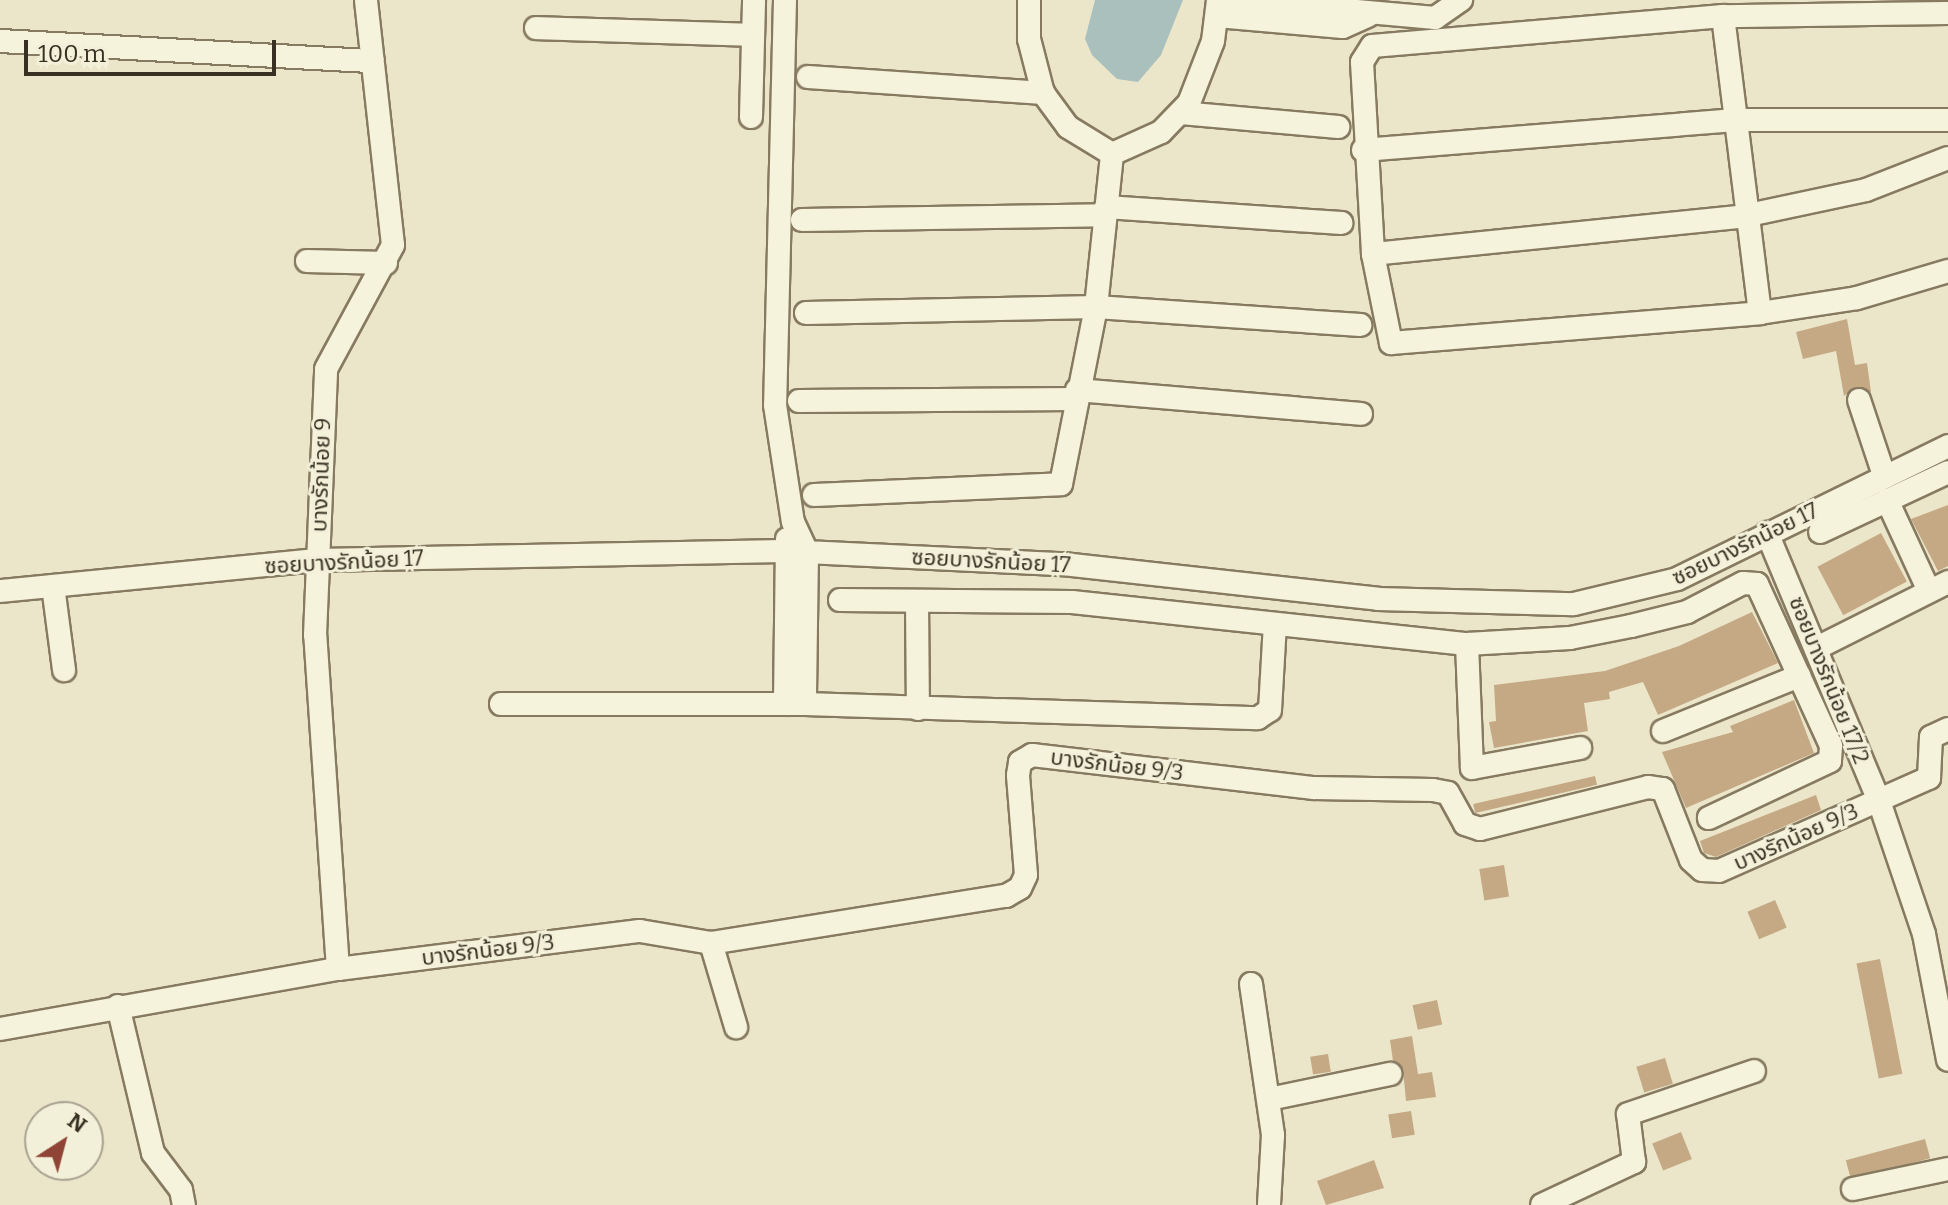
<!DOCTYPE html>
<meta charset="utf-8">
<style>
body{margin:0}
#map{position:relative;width:1948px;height:1205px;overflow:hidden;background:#ebe6ca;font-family:Bitter,"Noto Sans Thai",serif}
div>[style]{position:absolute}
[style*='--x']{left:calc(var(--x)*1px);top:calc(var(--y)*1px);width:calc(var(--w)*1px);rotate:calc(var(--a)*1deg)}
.water>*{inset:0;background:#aac0bd}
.building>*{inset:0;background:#c5a984;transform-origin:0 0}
.roads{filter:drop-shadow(2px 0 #867a60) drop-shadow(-2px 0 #867a60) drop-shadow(0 2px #867a60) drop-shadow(0 -2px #867a60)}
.minor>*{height:22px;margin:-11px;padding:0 11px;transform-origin:11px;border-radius:11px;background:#f6f3dd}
span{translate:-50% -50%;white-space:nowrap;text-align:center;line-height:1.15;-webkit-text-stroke:6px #f3f0d9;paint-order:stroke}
.street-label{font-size:22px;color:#383022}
.north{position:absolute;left:24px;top:1101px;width:80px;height:80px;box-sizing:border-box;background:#f3f0d9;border:2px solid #a8a390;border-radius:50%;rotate:36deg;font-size:22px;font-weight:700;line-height:32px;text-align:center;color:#383022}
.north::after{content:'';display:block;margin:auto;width:28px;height:36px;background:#8f4436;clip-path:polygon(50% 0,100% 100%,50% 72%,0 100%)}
.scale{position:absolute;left:24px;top:40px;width:252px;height:36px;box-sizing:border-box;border:4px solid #383022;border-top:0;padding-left:10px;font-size:24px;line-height:28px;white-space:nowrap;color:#383022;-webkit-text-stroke:6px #f3f0d9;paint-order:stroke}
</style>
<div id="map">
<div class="water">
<i style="clip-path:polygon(1095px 0,1183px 0,1161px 55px,1138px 82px,1117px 79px,1092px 55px,1085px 39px)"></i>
</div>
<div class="building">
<i style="clip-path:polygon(1847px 319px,1855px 365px,1867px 363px,1871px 392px,1855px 387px,1844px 396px,1836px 351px,1803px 359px,1796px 332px)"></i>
<i style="clip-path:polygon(1948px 505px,1948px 566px,1938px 571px,1911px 519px)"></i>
<i style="left:1881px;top:533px;width:55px;height:72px;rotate:62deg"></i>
<i style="clip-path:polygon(1752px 612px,1778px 663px,1658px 715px,1643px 682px,1609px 692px,1610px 699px,1584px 703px,1588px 731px,1494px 748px,1489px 722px,1496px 721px,1494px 685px,1605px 671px,1679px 646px)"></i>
<i style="clip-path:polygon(1794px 700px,1814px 753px,1686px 808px,1662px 752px,1733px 732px,1730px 726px)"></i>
<i style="left:1595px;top:776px;width:9px;height:125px;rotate:77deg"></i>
<i style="clip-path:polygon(1816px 795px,1821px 810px,1716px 857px,1704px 853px,1700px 841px)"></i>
<i style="left:1504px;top:865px;width:32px;height:25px;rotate:81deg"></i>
<i style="left:1775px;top:900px;width:30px;height:30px;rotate:67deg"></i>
<i style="left:1880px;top:959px;width:117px;height:24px;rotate:79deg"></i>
<i style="left:1437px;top:1000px;width:25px;height:25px;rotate:78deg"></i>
<i style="clip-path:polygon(1412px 1036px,1418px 1074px,1432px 1072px,1436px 1097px,1406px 1101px,1403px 1070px,1393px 1061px,1390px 1040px)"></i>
<i style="left:1328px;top:1054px;width:18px;height:18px;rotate:81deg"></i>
<i style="left:1665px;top:1058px;width:27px;height:30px;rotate:73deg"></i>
<i style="left:1411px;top:1111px;width:24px;height:23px;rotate:81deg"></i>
<i style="left:1681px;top:1132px;width:29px;height:31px;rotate:68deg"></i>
<i style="left:1925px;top:1139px;width:20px;height:82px;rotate:75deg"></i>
<i style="clip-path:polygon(1374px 1160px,1384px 1188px,1326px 1205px,1317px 1181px)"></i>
</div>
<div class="roads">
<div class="minor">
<i style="--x:785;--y:0;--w:405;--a:91.4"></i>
<i style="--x:775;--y:405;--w:118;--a:81.3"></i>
<i style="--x:793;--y:522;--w:33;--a:65"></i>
<i style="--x:807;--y:552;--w:152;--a:90.8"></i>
<i style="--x:1029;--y:0;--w:39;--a:90"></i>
<i style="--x:1029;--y:39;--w:56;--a:75.5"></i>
<i style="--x:1043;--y:93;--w:42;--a:53.7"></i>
<i style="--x:1068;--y:127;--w:52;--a:31.5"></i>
<i style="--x:1112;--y:154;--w:54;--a:-24.2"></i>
<i style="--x:1161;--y:132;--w:40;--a:-46"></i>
<i style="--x:1189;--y:103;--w:66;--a:-68.8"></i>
<i style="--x:1213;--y:41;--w:41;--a:-83"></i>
<i style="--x:1233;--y:0;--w:203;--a:5.1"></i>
<i style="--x:1435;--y:18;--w:32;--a:-35"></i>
<i style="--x:1948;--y:13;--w:225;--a:179.2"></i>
<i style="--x:1723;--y:16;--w:352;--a:175.1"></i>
<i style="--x:1372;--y:46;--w:19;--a:122"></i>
<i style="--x:1362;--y:62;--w:192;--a:86.7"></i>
<i style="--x:1373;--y:254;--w:91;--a:78.6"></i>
<i style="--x:1391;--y:343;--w:370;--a:-4.6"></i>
<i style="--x:1760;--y:313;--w:98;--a:-8.8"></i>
<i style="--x:1857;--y:298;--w:95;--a:-16.5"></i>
<i style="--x:1217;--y:16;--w:126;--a:5"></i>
<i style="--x:1343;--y:27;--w:27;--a:-24"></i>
<i style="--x:1723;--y:16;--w:299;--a:82.9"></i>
<i style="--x:536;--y:28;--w:217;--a:1.8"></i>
<i style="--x:0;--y:41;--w:373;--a:3.1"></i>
<i style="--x:808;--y:77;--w:236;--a:3.9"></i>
<i style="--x:1181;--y:113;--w:158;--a:5.1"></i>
<i style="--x:751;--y:117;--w:117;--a:-88.5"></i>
<i style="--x:1363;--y:150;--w:374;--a:-4.6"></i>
<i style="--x:1736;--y:120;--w:212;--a:0"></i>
<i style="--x:1106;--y:207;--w:236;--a:3.9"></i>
<i style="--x:802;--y:220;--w:303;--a:-0.9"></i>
<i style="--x:1373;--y:254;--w:373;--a:-5.8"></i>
<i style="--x:1744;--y:216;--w:125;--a:-12"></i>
<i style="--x:1866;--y:190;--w:88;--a:-21.3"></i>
<i style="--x:307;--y:261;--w:79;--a:1.5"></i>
<i style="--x:806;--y:313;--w:290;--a:-1.2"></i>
<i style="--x:1096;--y:307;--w:265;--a:3.9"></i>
<i style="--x:1077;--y:390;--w:285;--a:4.8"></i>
<i style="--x:1859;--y:400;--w:79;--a:71.6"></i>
<i style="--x:799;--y:401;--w:276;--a:-0.4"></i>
<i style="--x:814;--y:495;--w:247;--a:-2.5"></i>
<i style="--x:1061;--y:484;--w:180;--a:-78.8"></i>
<i style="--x:1096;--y:307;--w:154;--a:-84"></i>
<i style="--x:1887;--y:500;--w:100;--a:65.2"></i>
<i style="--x:1820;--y:532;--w:141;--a:-25.1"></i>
<i style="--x:1767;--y:533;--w:290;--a:67.3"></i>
<i style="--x:1879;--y:801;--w:140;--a:71.3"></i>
<i style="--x:1924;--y:934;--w:128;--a:79.2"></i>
<i style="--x:53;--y:586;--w:85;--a:82.5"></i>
<i style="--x:0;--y:591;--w:320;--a:-5.6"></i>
<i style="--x:318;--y:560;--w:465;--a:-1.1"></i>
<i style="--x:783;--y:551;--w:280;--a:2.7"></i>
<i style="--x:1063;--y:564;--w:317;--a:6.3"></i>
<i style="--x:1378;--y:599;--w:196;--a:1.5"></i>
<i style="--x:1574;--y:604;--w:106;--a:-13.6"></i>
<i style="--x:1677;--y:579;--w:302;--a:-26.1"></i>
<i style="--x:840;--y:600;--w:232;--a:0.5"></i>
<i style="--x:1072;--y:602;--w:397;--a:6.1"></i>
<i style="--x:1467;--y:644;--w:103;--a:-3.3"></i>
<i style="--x:1570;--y:638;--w:62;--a:-11.1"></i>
<i style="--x:1631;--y:626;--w:58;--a:-14"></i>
<i style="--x:1687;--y:612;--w:63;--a:-27.4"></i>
<i style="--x:1743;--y:583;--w:14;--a:4"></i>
<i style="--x:1757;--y:584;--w:178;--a:65.4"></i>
<i style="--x:1831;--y:746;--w:15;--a:94"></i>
<i style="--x:1830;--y:761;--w:134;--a:154.8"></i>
<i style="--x:917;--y:601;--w:108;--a:89.5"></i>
<i style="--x:1467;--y:644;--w:124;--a:87.7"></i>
<i style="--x:1472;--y:768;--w:110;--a:-10.5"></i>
<i style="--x:1817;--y:648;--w:147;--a:-26.7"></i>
<i style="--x:501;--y:704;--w:304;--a:0"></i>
<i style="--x:805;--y:704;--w:453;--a:1.8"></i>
<i style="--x:1258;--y:718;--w:14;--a:-34"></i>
<i style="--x:1270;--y:710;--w:86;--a:-86.7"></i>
<i style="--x:785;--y:704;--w:165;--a:-89.3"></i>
<i style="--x:1663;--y:731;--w:147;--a:-22"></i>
<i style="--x:711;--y:943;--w:88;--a:73.4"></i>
<i style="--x:338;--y:969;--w:335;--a:-93.9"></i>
<i style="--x:315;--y:635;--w:266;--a:-87.6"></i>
<i style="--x:326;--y:369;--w:141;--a:-61.6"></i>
<i style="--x:393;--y:245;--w:246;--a:-96.3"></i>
<i style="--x:1251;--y:984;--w:153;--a:81.7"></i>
<i style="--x:1273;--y:1135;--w:70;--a:93.3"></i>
<i style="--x:118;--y:1006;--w:151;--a:76.6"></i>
<i style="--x:153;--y:1153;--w:46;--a:52.9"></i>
<i style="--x:181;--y:1190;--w:15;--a:79"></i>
<i style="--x:0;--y:1029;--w:343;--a:-10.1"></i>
<i style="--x:338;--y:969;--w:304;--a:-7.2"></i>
<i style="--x:640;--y:931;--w:72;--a:9.6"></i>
<i style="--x:711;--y:943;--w:299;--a:-9.1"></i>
<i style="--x:1006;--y:896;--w:16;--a:-30"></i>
<i style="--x:1020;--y:888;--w:14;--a:-65"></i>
<i style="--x:1026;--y:875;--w:100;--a:-94.6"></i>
<i style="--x:1018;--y:775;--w:13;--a:-81"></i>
<i style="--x:1020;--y:762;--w:14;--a:-30"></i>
<i style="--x:1032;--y:755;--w:284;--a:6.7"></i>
<i style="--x:1314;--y:788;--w:119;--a:1"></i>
<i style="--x:1433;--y:790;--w:15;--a:11"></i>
<i style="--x:1448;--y:793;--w:35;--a:61"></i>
<i style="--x:1465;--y:824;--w:16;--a:18"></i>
<i style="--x:1480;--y:829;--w:173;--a:-14"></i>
<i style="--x:1648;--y:787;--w:15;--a:8"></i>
<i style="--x:1663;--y:789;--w:76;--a:68.5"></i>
<i style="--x:1691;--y:860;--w:15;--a:42"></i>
<i style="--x:1702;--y:870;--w:17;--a:3"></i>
<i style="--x:1719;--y:871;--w:230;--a:-23.9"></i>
<i style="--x:1929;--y:778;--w:41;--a:-87.2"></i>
<i style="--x:1931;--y:737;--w:19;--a:-25"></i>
<i style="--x:1269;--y:1099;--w:124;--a:-11.7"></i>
<i style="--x:1853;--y:1189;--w:97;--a:-11.9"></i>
<i style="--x:1542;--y:1205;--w:102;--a:-25.1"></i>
<i style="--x:1634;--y:1162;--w:48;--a:-97.1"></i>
<i style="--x:1628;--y:1114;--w:133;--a:-18.8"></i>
</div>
</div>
<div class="street-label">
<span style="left:321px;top:475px;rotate:-88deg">บางรักน้อย 9</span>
<span style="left:1745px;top:544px;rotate:-26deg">ซอยบางรักน้อย 17</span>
<span style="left:991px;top:561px;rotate:3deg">ซอยบางรักน้อย 17</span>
<span style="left:344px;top:562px;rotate:-3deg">ซอยบางรักน้อย 17</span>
<span style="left:1829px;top:680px;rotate:68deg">ซอยบางรักน้อย 17/2</span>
<span style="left:1117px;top:765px;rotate:7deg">บางรักน้อย 9/3</span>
<span style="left:1796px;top:837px;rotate:-24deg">บางรักน้อย 9/3</span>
<span style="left:488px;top:950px;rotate:-7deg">บางรักน้อย 9/3</span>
</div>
<div class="north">N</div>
<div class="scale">100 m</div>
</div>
